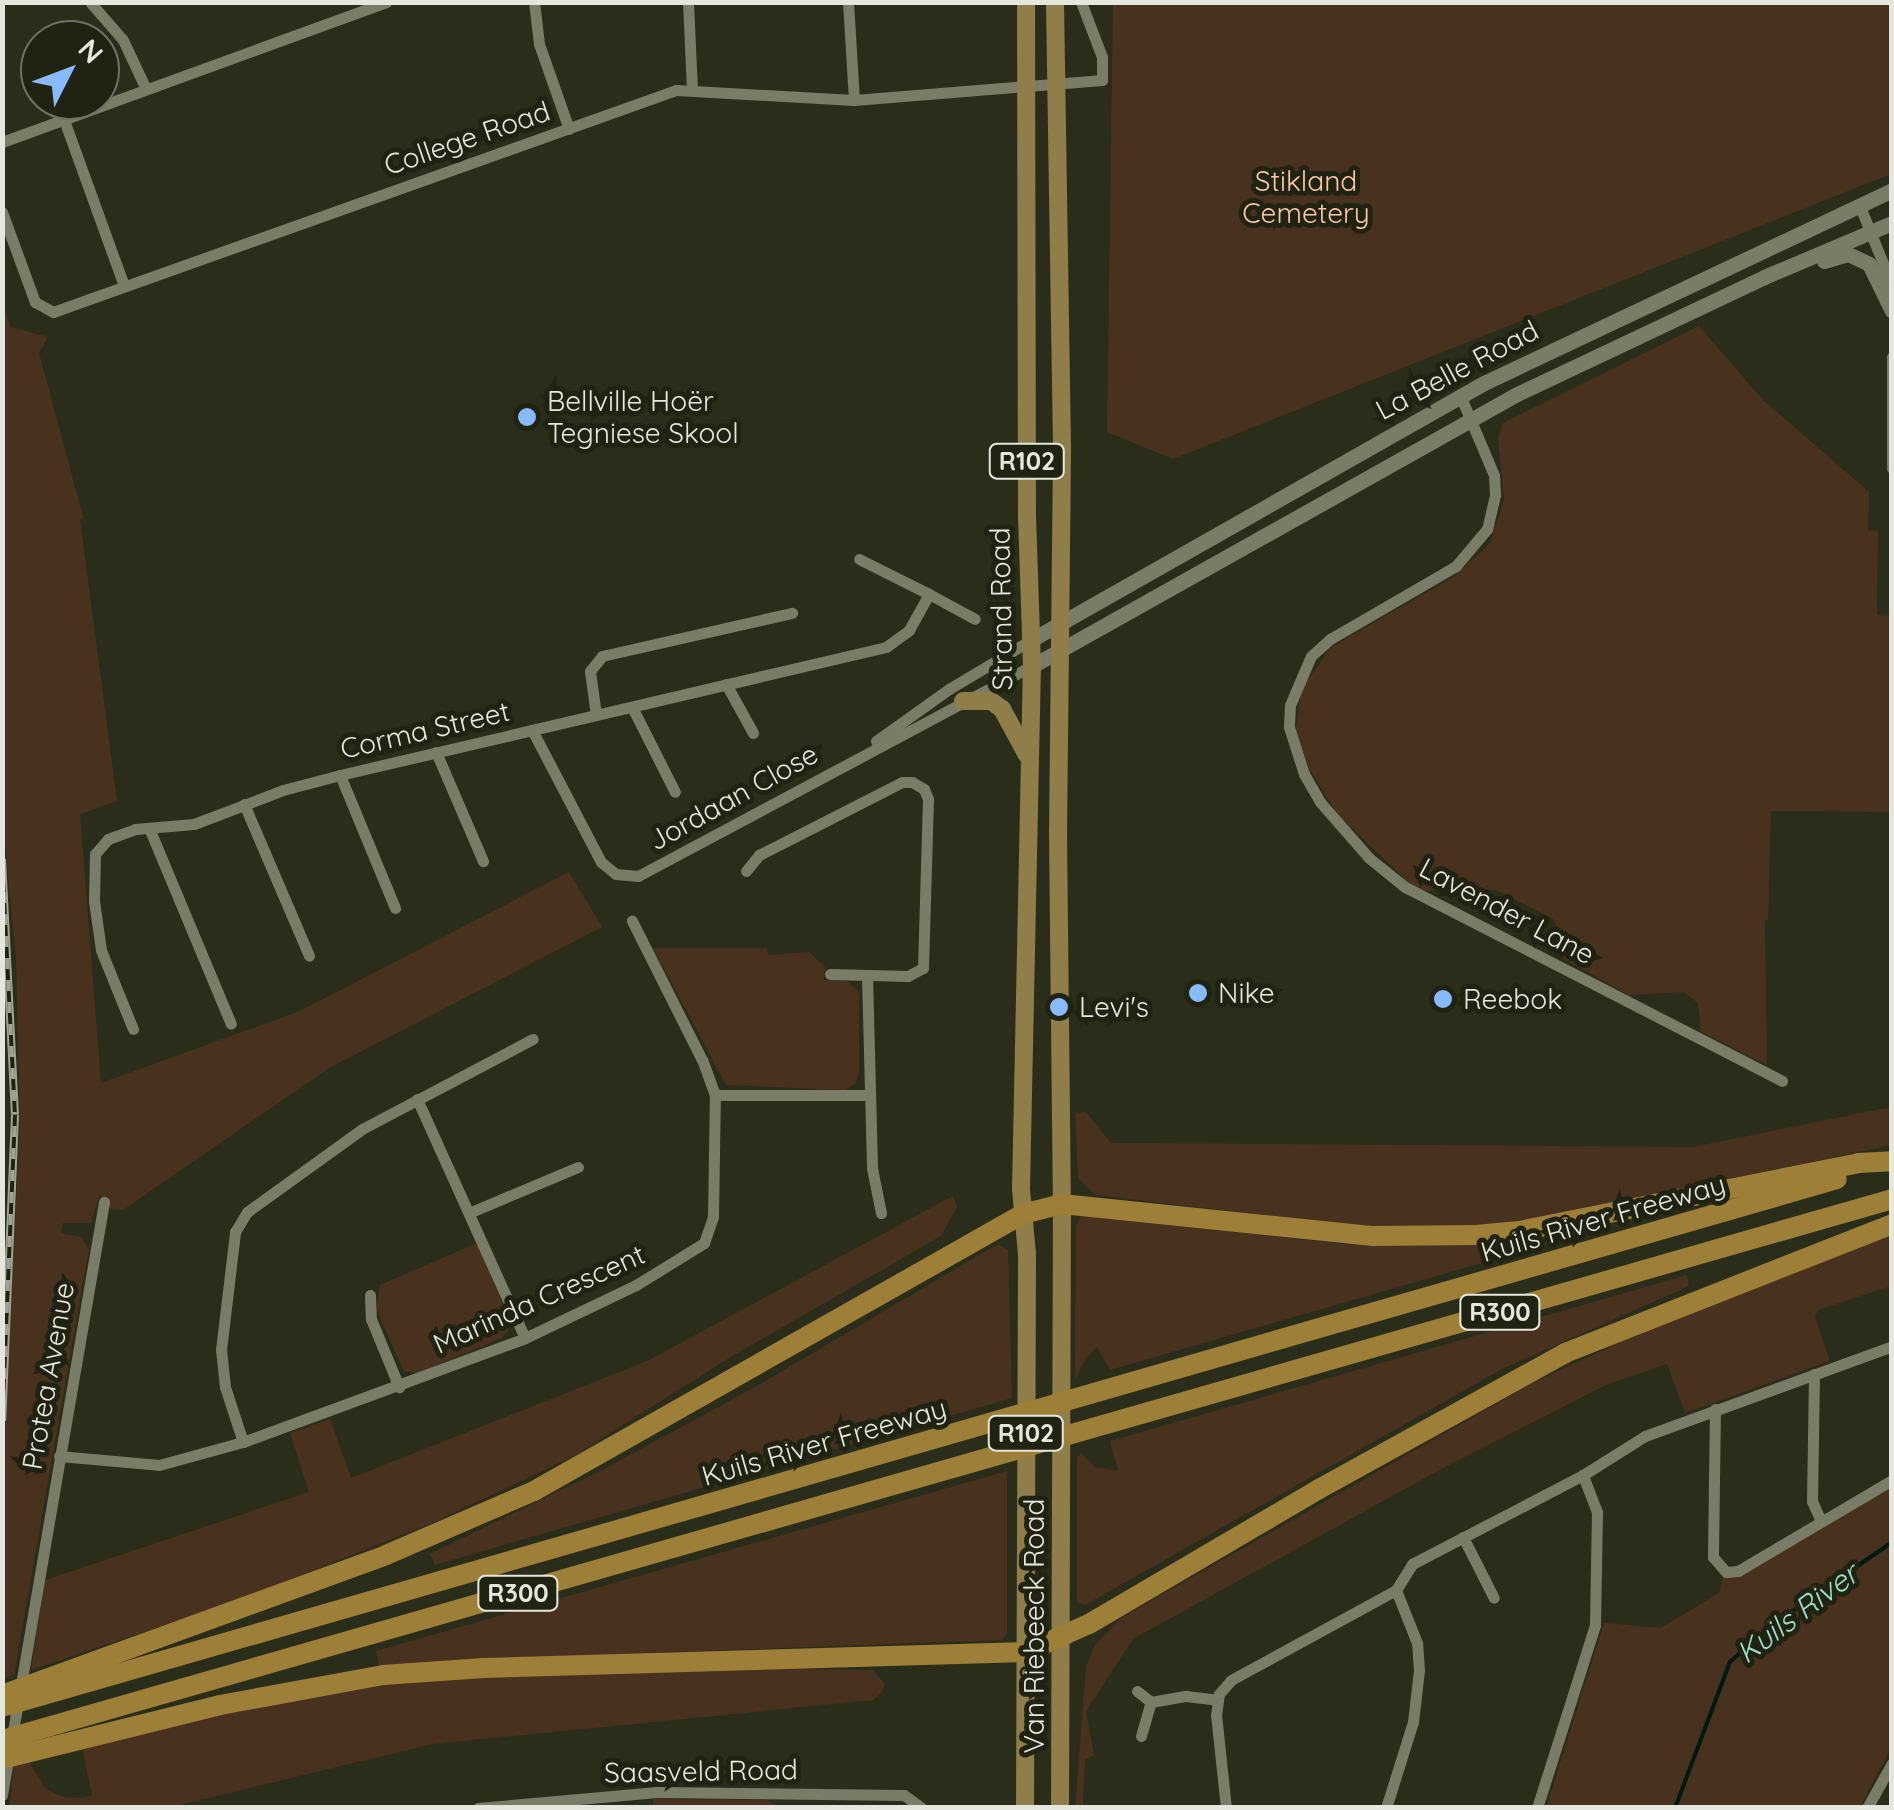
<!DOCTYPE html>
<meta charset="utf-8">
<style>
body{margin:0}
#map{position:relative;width:1894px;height:1810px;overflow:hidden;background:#2b2d1b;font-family:Quicksand,sans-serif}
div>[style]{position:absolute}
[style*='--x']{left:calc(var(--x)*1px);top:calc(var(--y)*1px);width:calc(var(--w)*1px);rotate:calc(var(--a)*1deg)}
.green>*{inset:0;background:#49311f}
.stream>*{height:4px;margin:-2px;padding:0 2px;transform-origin:2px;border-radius:2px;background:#001911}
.minor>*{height:11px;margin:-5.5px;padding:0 5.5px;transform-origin:5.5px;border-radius:5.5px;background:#797c67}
.secondary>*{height:15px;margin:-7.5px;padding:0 7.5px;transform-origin:7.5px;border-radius:7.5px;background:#797c67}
.primary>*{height:18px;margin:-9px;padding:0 9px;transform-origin:9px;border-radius:9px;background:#8f7e4a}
.motorway>*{height:20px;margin:-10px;padding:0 10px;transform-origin:10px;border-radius:10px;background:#9e7f37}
.rail>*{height:8px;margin-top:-4px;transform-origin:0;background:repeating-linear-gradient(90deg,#212312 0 11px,#a1a395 0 22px);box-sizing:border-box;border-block:2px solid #a1a395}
.dots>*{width:28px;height:28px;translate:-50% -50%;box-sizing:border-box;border:5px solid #212312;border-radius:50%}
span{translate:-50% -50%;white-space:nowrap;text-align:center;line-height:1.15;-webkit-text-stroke:10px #212312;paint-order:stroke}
.shield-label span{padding:2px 8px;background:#212312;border:2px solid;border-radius:8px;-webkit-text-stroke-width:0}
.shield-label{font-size:25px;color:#e5e7dc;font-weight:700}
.street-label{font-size:28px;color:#e5e7dc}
.park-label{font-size:28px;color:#fcc8a2}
.poi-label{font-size:28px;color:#e5e7dc}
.left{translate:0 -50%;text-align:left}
.water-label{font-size:30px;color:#9ae0c7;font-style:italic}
.frame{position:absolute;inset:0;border:5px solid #e5e7dc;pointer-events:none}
.north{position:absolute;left:20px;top:20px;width:100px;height:100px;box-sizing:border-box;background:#212312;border:2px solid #6f7163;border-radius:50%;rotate:48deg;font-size:28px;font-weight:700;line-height:40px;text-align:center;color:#e5e7dc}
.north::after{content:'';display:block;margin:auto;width:35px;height:45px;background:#89bafc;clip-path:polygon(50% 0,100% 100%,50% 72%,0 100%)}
</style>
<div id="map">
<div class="green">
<i style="clip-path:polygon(1113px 3px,1891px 3px,1891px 174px,1173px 459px,1107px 432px)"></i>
<i style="clip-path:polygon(2px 304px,11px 327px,48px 337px,39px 353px,84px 520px,80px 519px,117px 801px,80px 814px,101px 1083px,300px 1011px,569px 872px,602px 927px,329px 1068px,123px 1210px,108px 1208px,109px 1197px,99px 1196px,91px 1223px,63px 1223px,61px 1233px,81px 1237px,89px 1249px,14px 1675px,3px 1679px,2px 1467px,20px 1126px,16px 960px,2px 812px)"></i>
<i style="clip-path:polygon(1699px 326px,1763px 400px,1869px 492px,1868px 530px,1878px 531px,1877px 615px,1891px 616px,1891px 812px,1771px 811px,1768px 920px,1765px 921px,1767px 1065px,1701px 1032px,1698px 1003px,1684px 992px,1629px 995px,1564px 959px,1563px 939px,1553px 919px,1496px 890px,1425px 891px,1410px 884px,1337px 814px,1308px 766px,1296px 729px,1301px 690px,1330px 648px,1455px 576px,1490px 543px,1504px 500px,1498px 439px,1503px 423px)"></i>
<i style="clip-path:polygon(653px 948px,767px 948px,768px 955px,809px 952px,825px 967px,824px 980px,848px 981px,859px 993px,859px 1073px,855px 1084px,845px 1090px,726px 1085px)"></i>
<i style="clip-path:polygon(1891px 1107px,1892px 1145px,1537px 1219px,1464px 1227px,1369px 1227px,1095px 1195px,1078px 1178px,1075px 1113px,1086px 1112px,1111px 1143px,1693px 1147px)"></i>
<i style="clip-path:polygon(953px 1196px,957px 1207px,941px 1236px,729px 1358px,572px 1457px,434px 1522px,247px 1597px,31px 1670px,45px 1580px,309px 1492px,290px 1433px,330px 1419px,351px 1478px,647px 1361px)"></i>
<i style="clip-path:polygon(1081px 1216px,1345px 1244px,1466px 1245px,1556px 1234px,1558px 1241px,1110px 1370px,1097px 1347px,1086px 1358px,1075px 1380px,1076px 1226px)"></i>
<i style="clip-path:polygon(1891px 1235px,1891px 1286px,1818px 1310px,1815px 1317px,1830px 1361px,1685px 1413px,1667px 1364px,1608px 1384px,1443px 1468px,1133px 1639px,1086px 1711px,1094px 1755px,1085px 1760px,1083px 1807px,1075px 1808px,1086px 1667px,1095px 1645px,1121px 1618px,1529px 1385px,1635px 1335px)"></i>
<i style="clip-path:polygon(477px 1243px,509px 1319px,508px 1331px,502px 1338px,417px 1373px,404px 1371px,376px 1309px,380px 1285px)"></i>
<i style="clip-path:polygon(998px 1244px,1008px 1250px,1012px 1398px,435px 1565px,430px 1554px,604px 1469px,757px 1386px)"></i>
<i style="clip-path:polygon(1687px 1275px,1689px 1286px,1502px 1369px,1085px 1605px,1077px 1602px,1077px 1458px,1081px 1453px,1095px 1467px,1118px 1471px,1110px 1441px)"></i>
<i style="clip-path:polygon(1007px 1471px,1007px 1634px,1002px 1640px,453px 1660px,380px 1668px,376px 1651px)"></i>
<i style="clip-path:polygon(1891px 1486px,1891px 1748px,1860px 1807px,1546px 1808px,1604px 1623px,1661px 1628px,1719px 1593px,1723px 1577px,1741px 1575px)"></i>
<i style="clip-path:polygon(733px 1668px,873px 1670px,884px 1683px,883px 1691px,873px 1700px,432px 1744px,171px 1807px,9px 1808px,14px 1766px,28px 1761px,46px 1789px,63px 1797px,83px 1798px,92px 1795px,82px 1747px,178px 1722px,358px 1687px,420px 1680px)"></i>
<i style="clip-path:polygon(653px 1799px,766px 1800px,779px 1807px,653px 1807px)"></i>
</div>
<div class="stream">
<i style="--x:1675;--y:1808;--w:156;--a:-69.4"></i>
<i style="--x:1730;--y:1662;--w:50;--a:-41.7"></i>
<i style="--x:1767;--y:1629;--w:152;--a:-34.8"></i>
</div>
<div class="minor">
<i style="--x:90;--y:2;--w:50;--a:49"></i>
<i style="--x:123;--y:40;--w:54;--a:64.9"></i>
<i style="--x:534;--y:2;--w:42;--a:83.2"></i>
<i style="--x:539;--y:44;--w:90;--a:70.6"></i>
<i style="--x:688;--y:2;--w:87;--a:87.4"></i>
<i style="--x:848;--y:2;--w:98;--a:86.5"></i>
<i style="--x:64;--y:120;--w:177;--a:70.1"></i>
<i style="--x:2;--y:142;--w:409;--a:-20"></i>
<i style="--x:1859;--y:204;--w:67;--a:68"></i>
<i style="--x:1884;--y:266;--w:39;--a:80"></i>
<i style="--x:2;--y:212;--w:96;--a:69.9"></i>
<i style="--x:35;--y:302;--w:21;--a:29"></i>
<i style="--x:53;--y:312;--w:661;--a:-19.61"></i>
<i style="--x:676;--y:90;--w:178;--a:3.2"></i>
<i style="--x:854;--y:100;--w:249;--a:-4.6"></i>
<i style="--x:1102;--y:80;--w:23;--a:-90"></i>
<i style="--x:1102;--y:57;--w:59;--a:-110.9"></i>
<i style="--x:1892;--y:357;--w:111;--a:90"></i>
<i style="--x:1460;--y:395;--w:87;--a:67"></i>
<i style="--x:1494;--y:475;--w:20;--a:87"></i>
<i style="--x:1495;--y:495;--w:35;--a:103"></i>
<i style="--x:1487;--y:529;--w:48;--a:130"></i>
<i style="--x:1456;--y:566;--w:146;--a:149.9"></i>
<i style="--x:1330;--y:639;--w:25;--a:138"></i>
<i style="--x:1311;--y:656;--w:53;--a:113.2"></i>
<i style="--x:1290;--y:705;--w:22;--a:93"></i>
<i style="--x:1289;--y:727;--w:49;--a:72.3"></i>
<i style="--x:1304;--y:774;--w:32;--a:60"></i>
<i style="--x:1320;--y:802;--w:74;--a:48.8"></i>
<i style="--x:1369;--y:858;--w:46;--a:38.9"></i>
<i style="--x:1405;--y:887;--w:424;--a:27.2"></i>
<i style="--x:929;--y:594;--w:52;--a:28.5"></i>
<i style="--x:726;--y:684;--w:56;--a:61.1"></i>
<i style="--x:632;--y:707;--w:95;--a:63.2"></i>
<i style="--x:596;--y:715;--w:44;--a:-97.8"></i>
<i style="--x:590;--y:671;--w:19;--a:-51"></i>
<i style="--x:602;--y:656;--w:195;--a:-12.8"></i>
<i style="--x:532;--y:730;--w:149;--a:62.4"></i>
<i style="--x:601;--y:862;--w:19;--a:39"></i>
<i style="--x:616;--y:874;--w:22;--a:5"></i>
<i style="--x:638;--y:876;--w:446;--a:-28.1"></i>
<i style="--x:876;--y:741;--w:90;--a:-35.5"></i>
<i style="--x:949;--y:689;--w:96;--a:-30.9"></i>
<i style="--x:436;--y:752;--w:119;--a:66.7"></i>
<i style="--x:340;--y:775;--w:144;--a:67.5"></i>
<i style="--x:244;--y:804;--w:165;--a:66.8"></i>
<i style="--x:149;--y:828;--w:212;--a:67.3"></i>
<i style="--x:746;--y:871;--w:21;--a:-51"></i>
<i style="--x:759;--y:855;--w:161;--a:-27"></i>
<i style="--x:902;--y:782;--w:10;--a:0"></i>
<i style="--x:912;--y:782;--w:14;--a:30"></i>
<i style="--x:924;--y:789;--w:11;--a:68"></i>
<i style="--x:928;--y:799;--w:169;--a:91.7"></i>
<i style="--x:923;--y:968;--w:17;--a:152"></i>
<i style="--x:908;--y:976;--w:78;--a:-178.5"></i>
<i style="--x:867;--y:975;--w:193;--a:88.5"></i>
<i style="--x:872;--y:1168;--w:46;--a:78.7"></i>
<i style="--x:133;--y:1029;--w:85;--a:-112.1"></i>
<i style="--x:101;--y:950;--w:49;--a:-98.1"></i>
<i style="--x:94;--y:901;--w:47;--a:-88.8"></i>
<i style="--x:95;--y:854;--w:20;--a:-49"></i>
<i style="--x:108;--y:839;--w:29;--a:-20"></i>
<i style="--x:135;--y:829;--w:59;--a:-4.8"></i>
<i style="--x:194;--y:824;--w:95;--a:-20.9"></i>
<i style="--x:283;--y:790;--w:59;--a:-14.7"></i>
<i style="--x:340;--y:775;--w:561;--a:-13.19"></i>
<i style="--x:886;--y:647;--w:29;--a:-36"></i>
<i style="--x:909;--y:630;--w:41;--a:-60.9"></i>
<i style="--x:929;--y:594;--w:78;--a:-153.4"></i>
<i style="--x:715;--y:1095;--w:154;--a:0"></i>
<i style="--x:417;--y:1099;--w:262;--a:65.7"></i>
<i style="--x:471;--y:1212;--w:116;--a:-22.8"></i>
<i style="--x:370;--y:1295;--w:24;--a:88"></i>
<i style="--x:371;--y:1319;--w:74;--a:67.6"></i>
<i style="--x:1814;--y:1374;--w:127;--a:90.9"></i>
<i style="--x:1812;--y:1501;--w:22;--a:66"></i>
<i style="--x:1715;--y:1409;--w:148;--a:90.8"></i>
<i style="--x:1713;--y:1557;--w:20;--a:49"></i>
<i style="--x:1726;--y:1572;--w:12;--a:-5"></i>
<i style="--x:1738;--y:1571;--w:179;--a:-30.6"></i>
<i style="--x:243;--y:1442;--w:58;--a:-108.1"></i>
<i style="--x:225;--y:1387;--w:37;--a:-96"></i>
<i style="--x:221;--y:1350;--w:119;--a:-83.2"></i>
<i style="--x:235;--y:1232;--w:23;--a:-59"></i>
<i style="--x:247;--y:1212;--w:142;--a:-35.8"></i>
<i style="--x:362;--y:1129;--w:193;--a:-27.8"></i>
<i style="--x:59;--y:1456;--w:100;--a:5.1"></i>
<i style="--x:159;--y:1465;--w:87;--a:-15.3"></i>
<i style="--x:243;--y:1442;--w:301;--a:-20.2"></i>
<i style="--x:525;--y:1338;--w:123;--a:-25.5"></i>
<i style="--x:636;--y:1285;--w:80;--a:-31.7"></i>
<i style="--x:704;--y:1243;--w:28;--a:-71"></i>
<i style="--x:713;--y:1217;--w:122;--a:-89.1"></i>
<i style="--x:715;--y:1095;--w:37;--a:-110"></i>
<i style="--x:702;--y:1060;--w:156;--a:-116.7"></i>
<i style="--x:1463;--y:1537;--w:68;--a:63.1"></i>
<i style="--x:1137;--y:1691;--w:18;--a:38"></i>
<i style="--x:1141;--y:1736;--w:35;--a:-74"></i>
<i style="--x:1151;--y:1702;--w:36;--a:-10"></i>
<i style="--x:1186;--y:1696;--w:31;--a:7"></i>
<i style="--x:2;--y:1795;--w:602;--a:-80.24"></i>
<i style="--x:478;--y:1808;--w:180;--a:-5.1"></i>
<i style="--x:657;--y:1792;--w:247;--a:0.7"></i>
<i style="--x:904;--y:1795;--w:22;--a:36"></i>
<i style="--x:1226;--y:1808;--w:94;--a:-96.1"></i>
<i style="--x:1216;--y:1715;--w:21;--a:-82"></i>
<i style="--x:1219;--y:1694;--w:18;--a:-49"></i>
<i style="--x:1231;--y:1680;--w:188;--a:-28.6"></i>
<i style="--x:1396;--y:1590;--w:31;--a:-58"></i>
<i style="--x:1412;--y:1564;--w:193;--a:-27.5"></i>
<i style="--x:1583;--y:1475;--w:73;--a:-32.2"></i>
<i style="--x:1645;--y:1436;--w:263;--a:-20"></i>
<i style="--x:1386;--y:1808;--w:90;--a:-72.6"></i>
<i style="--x:1413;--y:1722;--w:52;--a:-83.4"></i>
<i style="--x:1419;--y:1670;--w:27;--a:-94"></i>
<i style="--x:1417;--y:1643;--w:57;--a:-111.6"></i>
<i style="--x:1537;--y:1808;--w:192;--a:-72.4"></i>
<i style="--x:1595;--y:1625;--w:113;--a:-89"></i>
<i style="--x:1597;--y:1512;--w:40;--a:-111"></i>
<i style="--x:1867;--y:1808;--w:51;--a:-60.9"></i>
</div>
<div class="secondary">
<i style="--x:1824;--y:261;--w:25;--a:-16"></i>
<i style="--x:1848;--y:254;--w:23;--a:25"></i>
<i style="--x:1869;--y:264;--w:52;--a:63.9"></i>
<i style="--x:1031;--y:640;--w:521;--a:-29.57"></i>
<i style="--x:1484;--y:383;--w:451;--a:-25.3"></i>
<i style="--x:1032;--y:666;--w:556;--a:-29.28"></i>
<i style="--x:1517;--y:394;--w:273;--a:-25.3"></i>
<i style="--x:1764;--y:277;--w:139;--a:-22.9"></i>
</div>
<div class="primary">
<i style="--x:1055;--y:2;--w:451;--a:89.1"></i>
<i style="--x:1062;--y:453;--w:379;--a:90.6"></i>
<i style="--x:1058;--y:832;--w:372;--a:89.4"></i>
<i style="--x:1062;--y:1204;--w:604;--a:90.19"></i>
<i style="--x:963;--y:701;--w:28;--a:0"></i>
<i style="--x:991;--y:701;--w:14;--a:36"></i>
<i style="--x:1002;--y:709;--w:52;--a:61.5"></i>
<i style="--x:1025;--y:1808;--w:554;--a:-89.79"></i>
<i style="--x:1027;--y:1254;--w:65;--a:-95.3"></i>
<i style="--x:1021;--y:1189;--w:523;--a:-88.8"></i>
<i style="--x:1032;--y:666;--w:147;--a:-91.9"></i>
<i style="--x:1027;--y:519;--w:517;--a:-90.11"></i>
</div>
<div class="motorway">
<i style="--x:2;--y:1695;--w:409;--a:-20"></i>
<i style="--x:386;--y:1555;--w:161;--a:-23.4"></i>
<i style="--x:534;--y:1491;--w:562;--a:-29.53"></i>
<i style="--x:1023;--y:1214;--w:40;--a:-14.4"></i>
<i style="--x:1062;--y:1204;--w:313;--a:5.9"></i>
<i style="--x:1373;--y:1236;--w:103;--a:-0.6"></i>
<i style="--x:1476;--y:1235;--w:43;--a:-5.3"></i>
<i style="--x:1519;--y:1231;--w:346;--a:-11.3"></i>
<i style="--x:1858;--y:1163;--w:34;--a:-3"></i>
<i style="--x:2;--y:1707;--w:1909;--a:-16.05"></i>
<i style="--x:2;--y:1740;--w:1966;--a:-15.97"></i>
<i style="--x:2;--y:1759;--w:225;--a:-13.9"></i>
<i style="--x:220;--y:1705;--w:166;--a:-10.4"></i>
<i style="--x:383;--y:1675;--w:101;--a:-4"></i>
<i style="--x:484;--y:1668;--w:542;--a:-1.69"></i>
<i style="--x:1026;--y:1652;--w:69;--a:-24"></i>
<i style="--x:1089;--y:1624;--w:267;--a:-30.4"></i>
<i style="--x:1319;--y:1489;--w:281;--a:-28.9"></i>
<i style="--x:1565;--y:1353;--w:352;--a:-21.5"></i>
</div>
<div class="rail">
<i style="--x:2;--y:859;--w:256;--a:87.1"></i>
<i style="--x:15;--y:1115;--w:306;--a:92.4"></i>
</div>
<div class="dots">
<i style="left:527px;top:417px;background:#89bafc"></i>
<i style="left:1198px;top:993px;background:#89bafc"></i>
<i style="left:1443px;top:999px;background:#89bafc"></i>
<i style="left:1059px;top:1007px;background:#89bafc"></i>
</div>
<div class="shield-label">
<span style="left:1027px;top:461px">R102</span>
<span style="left:1500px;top:1312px">R300</span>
<span style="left:1026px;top:1433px">R102</span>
<span style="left:518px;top:1593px">R300</span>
</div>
<div class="street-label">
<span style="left:467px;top:138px;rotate:-19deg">College Road</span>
<span style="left:1457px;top:370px;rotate:-28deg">La Belle Road</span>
<span style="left:1001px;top:609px;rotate:-91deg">Strand Road</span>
<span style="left:425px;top:730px;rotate:-13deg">Corma Street</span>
<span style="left:733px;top:797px;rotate:-29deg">Jordaan Close</span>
<span style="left:1507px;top:911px;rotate:28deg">Lavender Lane</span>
<span style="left:1603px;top:1218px;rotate:-16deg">Kuils River Freeway</span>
<span style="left:539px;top:1299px;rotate:-24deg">Marinda Crescent</span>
<span style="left:48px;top:1376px;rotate:-80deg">Protea Avenue</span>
<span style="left:824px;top:1442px;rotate:-16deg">Kuils River Freeway</span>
<span style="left:1034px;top:1626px;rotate:-90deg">Van Riebeeck Road</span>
<span style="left:701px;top:1771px;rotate:-1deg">Saasveld Road</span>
</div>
<div class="park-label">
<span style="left:1306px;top:197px">Stikland<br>Cemetery</span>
</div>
<div class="poi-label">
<span class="left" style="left:547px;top:417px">Bellville Hoër<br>Tegniese Skool</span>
<span class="left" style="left:1218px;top:993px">Nike</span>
<span class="left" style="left:1463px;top:999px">Reebok</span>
<span class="left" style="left:1079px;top:1007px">Levi's</span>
</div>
<div class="water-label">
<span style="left:1797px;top:1613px;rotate:-37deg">Kuils River</span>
</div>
<div class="frame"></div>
<div class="north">N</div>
</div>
